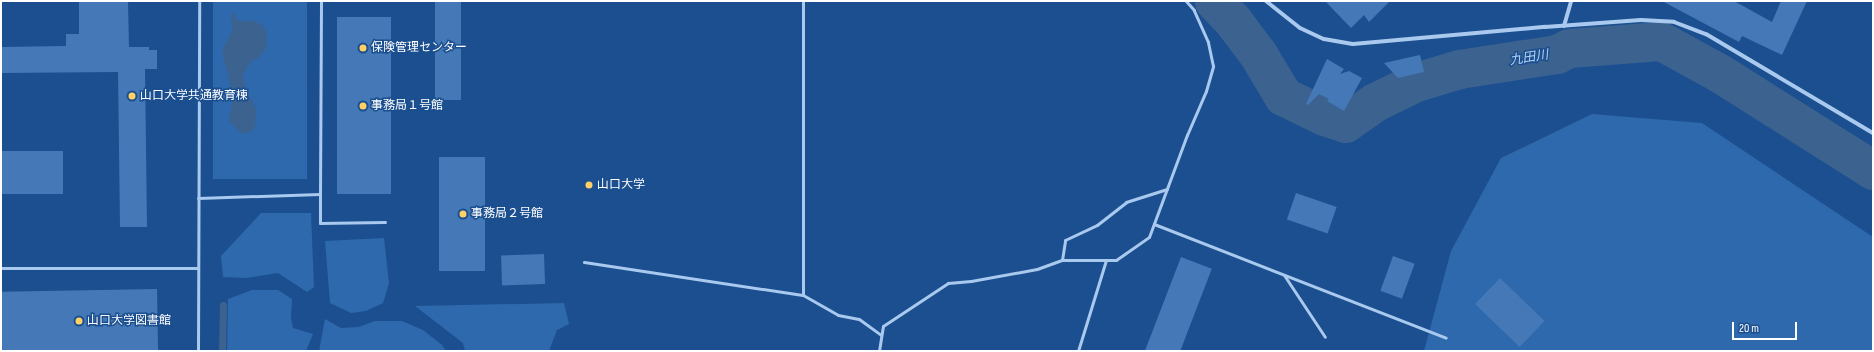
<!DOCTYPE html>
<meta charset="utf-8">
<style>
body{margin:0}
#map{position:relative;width:1874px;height:352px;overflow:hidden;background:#1b4f8f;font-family:"Sofia Sans Condensed","Noto Sans JP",sans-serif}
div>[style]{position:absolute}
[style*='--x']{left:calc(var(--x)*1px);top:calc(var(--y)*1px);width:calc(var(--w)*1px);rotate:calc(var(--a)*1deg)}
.green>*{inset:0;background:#2e69ad;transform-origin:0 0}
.water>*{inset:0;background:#3c6290}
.stream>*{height:7px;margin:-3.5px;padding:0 3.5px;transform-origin:3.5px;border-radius:3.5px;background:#3c6290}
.river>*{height:39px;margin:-19.5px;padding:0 19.5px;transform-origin:19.5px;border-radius:19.5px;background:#3c6290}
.building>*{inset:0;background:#4478b7;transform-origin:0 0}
.lane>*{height:3px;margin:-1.5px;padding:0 1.5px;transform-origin:1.5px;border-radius:1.5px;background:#a9c9ee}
.street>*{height:4px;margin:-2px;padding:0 2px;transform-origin:2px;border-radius:2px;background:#a9c9ee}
.dots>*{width:11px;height:11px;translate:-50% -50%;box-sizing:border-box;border:2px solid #1b4f8f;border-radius:50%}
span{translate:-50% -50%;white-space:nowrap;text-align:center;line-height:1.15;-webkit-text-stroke:3px #1b4f8f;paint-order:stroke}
.poi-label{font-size:12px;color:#fff}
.left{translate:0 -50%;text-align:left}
.water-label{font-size:13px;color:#b5d3f5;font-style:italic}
.frame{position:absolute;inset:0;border:2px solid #fff;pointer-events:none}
.scale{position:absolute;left:1732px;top:322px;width:65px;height:18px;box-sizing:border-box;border:2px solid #fff;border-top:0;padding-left:5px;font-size:12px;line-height:14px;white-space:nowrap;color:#fff;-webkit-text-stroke:3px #1b4f8f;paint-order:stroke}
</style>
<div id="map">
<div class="green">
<i style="left:213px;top:1px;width:94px;height:178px"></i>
<i style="clip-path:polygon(1592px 114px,1702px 123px,1873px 237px,1873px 351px,1424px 351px,1451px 251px,1501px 158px)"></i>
<i style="clip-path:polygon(261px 213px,311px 213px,314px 287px,307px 292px,278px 273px,246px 278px,223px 277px,221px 256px)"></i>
<i style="clip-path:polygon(384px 238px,389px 283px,383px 303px,366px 311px,351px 313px,330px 303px,325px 241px)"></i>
<i style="clip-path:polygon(252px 290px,278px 290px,292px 299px,291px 318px,293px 328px,313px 334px,306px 351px,227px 351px,228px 299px)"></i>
<i style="clip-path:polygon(564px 303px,569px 324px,557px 330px,549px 351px,465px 351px,463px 343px,415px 306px)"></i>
<i style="clip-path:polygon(325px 319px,341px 328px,359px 327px,375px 321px,402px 321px,423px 330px,442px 345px,446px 351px,319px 351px)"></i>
</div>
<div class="water">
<i style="clip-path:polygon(232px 13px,236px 14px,236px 19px,241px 21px,254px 21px,262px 25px,266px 31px,267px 40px,265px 50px,259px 57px,250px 62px,243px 76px,246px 88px,256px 109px,255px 128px,248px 133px,241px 133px,229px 121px,233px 96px,222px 51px,233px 29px,231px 20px)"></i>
</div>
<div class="stream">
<i style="--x:222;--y:351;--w:46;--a:-88.8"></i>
</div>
<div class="river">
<i style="--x:1214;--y:1;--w:28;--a:46"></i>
<i style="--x:1233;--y:21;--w:41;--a:52.9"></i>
<i style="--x:1258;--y:54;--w:49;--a:59.2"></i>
<i style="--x:1283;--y:96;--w:46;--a:26"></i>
<i style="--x:1324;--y:116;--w:22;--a:18"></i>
<i style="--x:1345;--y:123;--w:37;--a:-35"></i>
<i style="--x:1375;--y:102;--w:46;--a:-26"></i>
<i style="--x:1416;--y:82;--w:45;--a:-16.8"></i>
<i style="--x:1459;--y:69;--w:99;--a:-8.7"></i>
<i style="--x:1557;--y:54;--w:13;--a:-27"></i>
<i style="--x:1569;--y:48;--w:92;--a:-4.4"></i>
<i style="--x:1661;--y:41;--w:68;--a:28.8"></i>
<i style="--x:1721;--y:74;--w:180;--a:32.3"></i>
</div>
<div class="building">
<i style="clip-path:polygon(79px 1px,128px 1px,129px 47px,149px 47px,149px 50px,157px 50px,157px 69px,145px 69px,147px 227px,120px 227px,118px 72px,1px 73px,1px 47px,66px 46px,66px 34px,79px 34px)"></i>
<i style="left:435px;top:1px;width:26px;height:99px"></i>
<i style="clip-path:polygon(1325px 1px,1390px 1px,1369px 22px,1364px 15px,1351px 28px)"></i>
<i style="clip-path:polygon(1662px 1px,1734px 1px,1772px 22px,1781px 1px,1807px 1px,1782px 55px,1742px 36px,1739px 42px)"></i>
<i style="left:337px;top:17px;width:54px;height:177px"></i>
<i style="clip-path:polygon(1420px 55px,1424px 72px,1398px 78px,1384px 63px)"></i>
<i style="clip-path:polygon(1327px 59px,1344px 69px,1340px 74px,1349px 71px,1362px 78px,1344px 111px,1327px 101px,1329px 99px,1319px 94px,1308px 105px,1306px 104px)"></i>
<i style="left:1px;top:151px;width:62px;height:43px"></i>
<i style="left:439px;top:157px;width:46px;height:114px"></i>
<i style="left:1296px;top:193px;width:43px;height:28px;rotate:19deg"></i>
<i style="left:544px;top:254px;width:30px;height:43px;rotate:88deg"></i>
<i style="left:1393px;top:256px;width:23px;height:37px;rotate:20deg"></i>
<i style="left:1181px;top:257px;width:33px;height:100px;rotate:21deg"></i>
<i style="left:1500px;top:278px;width:62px;height:36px;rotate:44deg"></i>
<i style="left:157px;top:289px;width:62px;height:156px;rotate:89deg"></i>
</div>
<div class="lane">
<i style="--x:320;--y:194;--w:29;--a:90"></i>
<i style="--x:320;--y:223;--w:65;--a:-0.9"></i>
<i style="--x:198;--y:198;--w:122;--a:-1.9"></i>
<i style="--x:320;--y:194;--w:193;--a:-89.7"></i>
<i style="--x:1154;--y:224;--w:313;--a:21.3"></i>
<i style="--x:1062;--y:260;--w:20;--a:-81"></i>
<i style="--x:1065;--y:240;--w:35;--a:-25"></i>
<i style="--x:1097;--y:225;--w:37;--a:-38"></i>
<i style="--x:1126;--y:202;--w:43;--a:-17.6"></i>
<i style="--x:584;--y:262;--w:221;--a:8.6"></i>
<i style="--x:803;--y:295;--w:294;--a:-90"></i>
<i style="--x:1;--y:268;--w:197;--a:0"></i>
<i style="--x:1284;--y:275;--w:74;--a:56.5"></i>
<i style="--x:803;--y:295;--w:40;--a:29.7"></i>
<i style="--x:838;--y:315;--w:21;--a:11"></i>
<i style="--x:859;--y:319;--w:27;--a:36"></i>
<i style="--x:198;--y:351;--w:350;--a:-89.8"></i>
<i style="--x:879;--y:351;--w:25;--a:-81"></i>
<i style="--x:883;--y:326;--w:78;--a:-33.5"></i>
<i style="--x:948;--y:283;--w:23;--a:-5"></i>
<i style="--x:971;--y:281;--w:67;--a:-10.3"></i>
<i style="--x:1037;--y:269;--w:27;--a:-20"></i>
<i style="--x:1062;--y:260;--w:54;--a:0"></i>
<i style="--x:1116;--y:260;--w:40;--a:-34.9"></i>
<i style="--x:1149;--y:237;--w:109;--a:-69.6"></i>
<i style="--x:1187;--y:135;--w:48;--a:-66.6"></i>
<i style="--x:1206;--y:91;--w:26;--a:-74"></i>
<i style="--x:1213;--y:66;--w:25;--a:-102"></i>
<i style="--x:1208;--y:42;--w:35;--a:-114"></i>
<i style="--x:1194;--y:10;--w:12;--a:-132"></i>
<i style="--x:1078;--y:351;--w:95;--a:-72.9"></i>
</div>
<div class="street">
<i style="--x:1266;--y:1;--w:43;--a:38.5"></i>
<i style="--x:1300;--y:28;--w:26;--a:25"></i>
<i style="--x:1324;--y:39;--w:29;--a:10"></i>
<i style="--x:1353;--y:44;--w:193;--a:-5.1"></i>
<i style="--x:1545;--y:27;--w:96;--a:-4.2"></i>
<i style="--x:1641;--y:20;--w:33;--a:3"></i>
<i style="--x:1674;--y:22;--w:34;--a:21"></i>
<i style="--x:1706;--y:34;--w:194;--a:30.7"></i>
<i style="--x:1564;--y:26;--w:26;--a:-74"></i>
</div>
<div class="dots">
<i style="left:363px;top:48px;background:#ffd166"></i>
<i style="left:132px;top:96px;background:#ffd166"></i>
<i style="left:363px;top:106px;background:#ffd166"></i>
<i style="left:589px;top:185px;background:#ffd166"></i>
<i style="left:463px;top:214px;background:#ffd166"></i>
<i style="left:79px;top:321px;background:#ffd166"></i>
</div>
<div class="poi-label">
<span class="left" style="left:371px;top:48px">保険管理センター</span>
<span class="left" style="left:140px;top:96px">山口大学共通教育棟</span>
<span class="left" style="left:371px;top:106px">事務局１号館</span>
<span class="left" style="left:597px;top:185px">山口大学</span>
<span class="left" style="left:471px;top:214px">事務局２号館</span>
<span class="left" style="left:87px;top:321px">山口大学図書館</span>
</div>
<div class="water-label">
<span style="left:1529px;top:58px;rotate:-9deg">九田川</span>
</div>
<div class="frame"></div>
<div class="scale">20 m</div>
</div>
